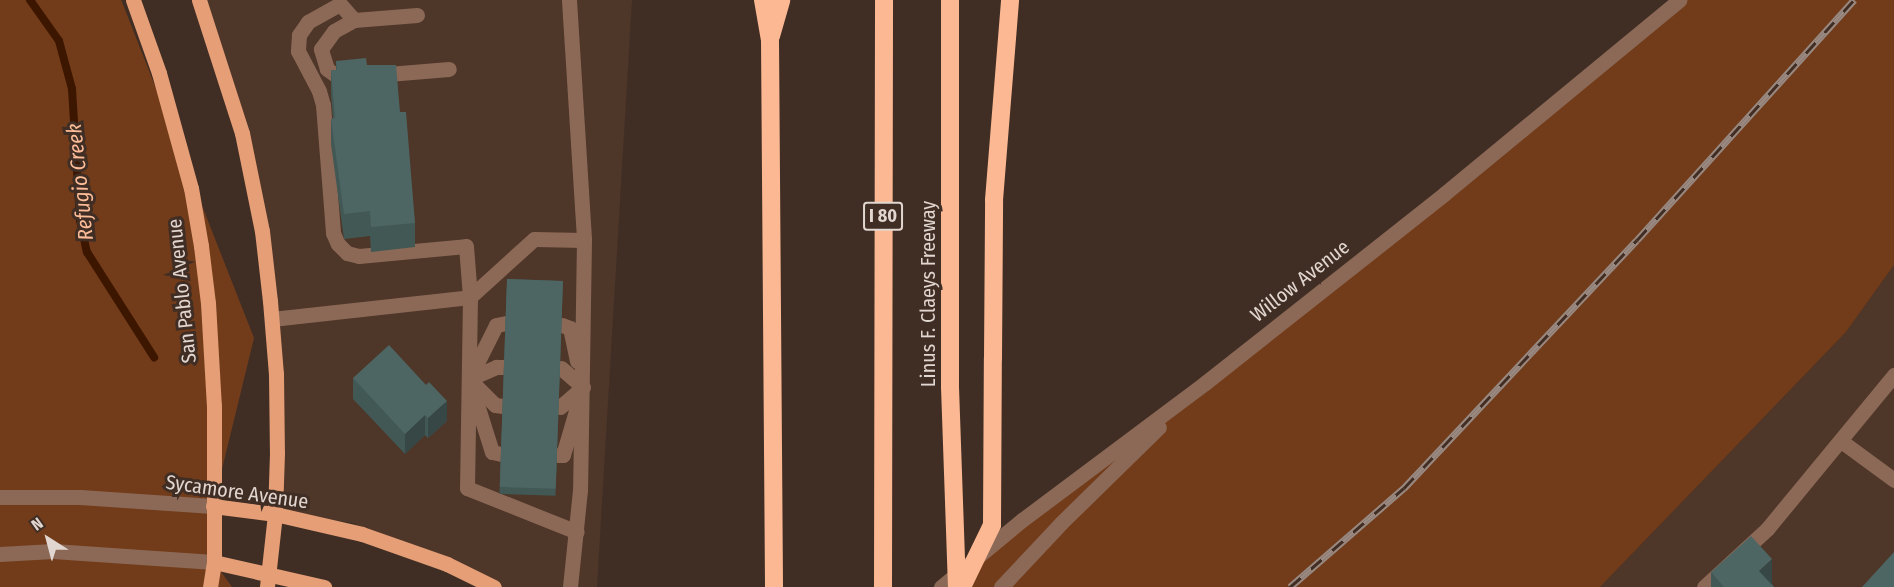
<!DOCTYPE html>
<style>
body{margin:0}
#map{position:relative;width:1894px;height:587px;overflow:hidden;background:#402e25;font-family:"Fira Sans Condensed",sans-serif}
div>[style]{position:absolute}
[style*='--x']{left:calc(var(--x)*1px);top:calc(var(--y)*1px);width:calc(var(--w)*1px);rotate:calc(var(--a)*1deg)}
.built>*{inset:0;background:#4e3629}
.green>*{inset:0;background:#723c1a}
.stream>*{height:8px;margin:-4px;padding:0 4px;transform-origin:4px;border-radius:4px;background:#3d1600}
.minor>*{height:15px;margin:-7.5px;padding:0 7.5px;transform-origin:7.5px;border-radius:7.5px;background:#8c6956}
.major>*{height:15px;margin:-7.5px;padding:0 7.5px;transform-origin:7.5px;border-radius:7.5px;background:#e59e76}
.highway>*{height:18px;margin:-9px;padding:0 9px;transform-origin:9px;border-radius:9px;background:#fcb892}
.rail>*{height:7px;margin-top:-3.5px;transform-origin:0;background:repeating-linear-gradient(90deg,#402e25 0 14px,#988982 0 28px);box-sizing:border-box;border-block:2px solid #988982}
.highway-bridge>*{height:18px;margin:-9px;padding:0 9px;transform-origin:9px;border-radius:9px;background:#fcb892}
.wall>*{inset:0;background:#425855;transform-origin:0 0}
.shaded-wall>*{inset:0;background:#364745}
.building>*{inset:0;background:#4d6663;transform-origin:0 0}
span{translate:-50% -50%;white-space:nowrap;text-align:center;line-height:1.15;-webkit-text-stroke:6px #402e25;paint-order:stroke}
.shield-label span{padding:2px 4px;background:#402e25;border:2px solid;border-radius:4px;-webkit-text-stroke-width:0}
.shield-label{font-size:18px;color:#e2d6d0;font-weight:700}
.street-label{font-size:20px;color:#e2d6d0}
.water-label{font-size:21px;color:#febd99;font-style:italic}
.north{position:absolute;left:18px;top:509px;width:60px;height:60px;-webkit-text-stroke:4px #402e25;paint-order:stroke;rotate:324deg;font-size:16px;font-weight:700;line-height:24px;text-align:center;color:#e2d6d0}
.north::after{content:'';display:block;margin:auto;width:21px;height:27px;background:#e2d6d0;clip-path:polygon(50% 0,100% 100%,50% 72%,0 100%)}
</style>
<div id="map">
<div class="built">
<i style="clip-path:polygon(199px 0,632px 0,597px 587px,489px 587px,447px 564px,353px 523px,275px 514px,262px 231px)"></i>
<i style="clip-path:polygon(1894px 265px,1894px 587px,1600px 587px,1846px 332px)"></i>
</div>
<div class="green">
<i style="clip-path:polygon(0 0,121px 0,122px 2px,254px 338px,213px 506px,214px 562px,232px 587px,0 587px)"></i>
<i style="clip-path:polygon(1679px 0,1894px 0,1894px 265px,1846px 332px,1600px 587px,964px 587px,986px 557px)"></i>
</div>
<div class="stream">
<i style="--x:30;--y:0;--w:50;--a:54.7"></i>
<i style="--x:59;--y:41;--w:50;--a:74.8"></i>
<i style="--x:72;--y:89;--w:131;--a:86.5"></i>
<i style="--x:80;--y:220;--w:33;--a:78"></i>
<i style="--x:87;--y:252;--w:125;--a:57.5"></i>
</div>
<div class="minor">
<i style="--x:569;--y:0;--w:240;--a:86.4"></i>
<i style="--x:584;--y:240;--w:250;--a:90.9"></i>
<i style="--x:580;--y:490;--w:98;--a:95.9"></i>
<i style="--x:417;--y:15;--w:63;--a:175.5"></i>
<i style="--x:354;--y:20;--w:21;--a:-131"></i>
<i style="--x:340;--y:4;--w:37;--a:151"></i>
<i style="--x:308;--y:22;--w:16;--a:125"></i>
<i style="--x:299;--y:35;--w:16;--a:94"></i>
<i style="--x:298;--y:51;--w:45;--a:62.3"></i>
<i style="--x:319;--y:91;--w:15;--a:74"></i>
<i style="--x:323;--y:105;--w:128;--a:85.5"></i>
<i style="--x:333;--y:233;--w:12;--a:66"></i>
<i style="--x:338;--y:244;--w:13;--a:45"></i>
<i style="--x:347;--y:253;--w:12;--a:14"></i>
<i style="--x:359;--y:256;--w:107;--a:-5.3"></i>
<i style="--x:466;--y:246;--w:51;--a:85.5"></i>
<i style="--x:470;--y:297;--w:191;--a:90.9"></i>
<i style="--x:467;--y:488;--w:118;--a:21.8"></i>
<i style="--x:376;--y:75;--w:73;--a:-4.7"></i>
<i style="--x:349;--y:77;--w:15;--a:-169"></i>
<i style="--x:334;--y:74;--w:9;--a:-144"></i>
<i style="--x:327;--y:69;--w:21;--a:-107"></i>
<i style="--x:321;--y:49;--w:22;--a:-54"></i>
<i style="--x:334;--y:31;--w:23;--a:-29"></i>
<i style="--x:272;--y:319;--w:199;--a:-6.3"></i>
<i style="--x:470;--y:297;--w:86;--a:-42.2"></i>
<i style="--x:534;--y:239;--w:50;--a:1.1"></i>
<i style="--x:562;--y:325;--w:9;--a:21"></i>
<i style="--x:570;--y:328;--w:34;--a:78"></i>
<i style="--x:561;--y:368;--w:29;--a:41"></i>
<i style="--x:469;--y:379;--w:30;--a:-24"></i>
<i style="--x:496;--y:367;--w:8;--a:0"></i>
<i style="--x:471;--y:381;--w:34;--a:45"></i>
<i style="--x:495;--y:405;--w:8;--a:7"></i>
<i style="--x:560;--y:407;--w:30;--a:-41"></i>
<i style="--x:1841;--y:441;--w:66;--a:36.3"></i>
<i style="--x:501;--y:454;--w:9;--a:-167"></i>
<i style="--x:492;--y:452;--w:77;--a:-107.5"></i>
<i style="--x:469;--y:379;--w:60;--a:-63.4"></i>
<i style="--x:496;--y:325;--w:10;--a:-11"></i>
<i style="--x:558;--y:455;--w:5;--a:0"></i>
<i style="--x:563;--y:455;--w:50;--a:-73.7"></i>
<i style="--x:0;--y:497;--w:80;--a:0"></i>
<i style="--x:80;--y:497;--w:133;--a:3.9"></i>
<i style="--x:0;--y:554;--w:53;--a:-3.2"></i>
<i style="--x:53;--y:551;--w:161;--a:3.9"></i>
<i style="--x:941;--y:587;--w:105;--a:-39.6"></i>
<i style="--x:1022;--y:520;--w:229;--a:-36.8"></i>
<i style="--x:1205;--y:383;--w:305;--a:-38.3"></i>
<i style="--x:1444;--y:194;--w:305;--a:-39.5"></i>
<i style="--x:1001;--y:587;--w:88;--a:-46.8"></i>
<i style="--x:1061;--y:523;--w:137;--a:-44.4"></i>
<i style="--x:1704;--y:587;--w:86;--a:-42.6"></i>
<i style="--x:1767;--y:529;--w:200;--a:-50.5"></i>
</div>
<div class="major">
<i style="--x:133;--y:0;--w:77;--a:70.4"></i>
<i style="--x:159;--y:73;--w:119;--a:74.5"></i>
<i style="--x:191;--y:188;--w:59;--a:80.2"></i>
<i style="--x:201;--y:246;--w:57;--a:83"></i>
<i style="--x:208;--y:303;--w:103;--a:86.7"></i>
<i style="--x:214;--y:406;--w:156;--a:90"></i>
<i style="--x:214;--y:562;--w:25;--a:99"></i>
<i style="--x:199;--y:0;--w:140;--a:72.1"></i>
<i style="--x:242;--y:133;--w:100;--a:78.5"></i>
<i style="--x:262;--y:231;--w:70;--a:83.5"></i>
<i style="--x:270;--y:301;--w:73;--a:85.3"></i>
<i style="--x:276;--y:374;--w:79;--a:89.3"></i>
<i style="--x:277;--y:453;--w:61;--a:91.9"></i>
<i style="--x:275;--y:514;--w:73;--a:96.3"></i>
<i style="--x:213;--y:506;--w:63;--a:7.4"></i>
<i style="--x:275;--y:514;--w:89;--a:12.9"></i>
<i style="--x:362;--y:534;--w:90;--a:19.4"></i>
<i style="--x:447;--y:564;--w:52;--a:26.1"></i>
<i style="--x:214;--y:562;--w:113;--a:12.8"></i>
</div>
<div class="highway">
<i style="--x:763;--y:0;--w:41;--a:80.1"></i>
<i style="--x:770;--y:40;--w:547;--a:89.58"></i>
<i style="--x:771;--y:36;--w:37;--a:-74"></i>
<i style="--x:993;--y:358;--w:158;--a:-89.6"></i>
<i style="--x:994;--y:200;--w:201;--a:-85.4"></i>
<i style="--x:950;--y:387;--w:387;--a:-90"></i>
<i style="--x:883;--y:587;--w:587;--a:-89.9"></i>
</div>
<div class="rail">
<i style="--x:1290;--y:587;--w:151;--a:-41"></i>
<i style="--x:1404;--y:488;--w:340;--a:-46.8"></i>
<i style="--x:1637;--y:240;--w:324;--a:-47.9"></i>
</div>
<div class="highway-bridge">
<i style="--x:950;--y:387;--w:200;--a:88"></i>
<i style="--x:962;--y:587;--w:69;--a:-64.2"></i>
<i style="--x:992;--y:525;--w:167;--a:-89.7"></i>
</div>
<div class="wall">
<i style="clip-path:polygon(336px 61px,367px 65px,400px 112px,415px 223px,415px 247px,371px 252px,370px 236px,344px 239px,331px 144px,331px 119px,333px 119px,331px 94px,331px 70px,336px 70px)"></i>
<i style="left:507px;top:279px;width:56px;height:215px;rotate:2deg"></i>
<i style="clip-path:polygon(353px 378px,447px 421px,428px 438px,425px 435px,405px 454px,353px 399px)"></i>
<i style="clip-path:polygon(1711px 572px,1772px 584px,1774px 587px,1711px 587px)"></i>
</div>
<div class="shaded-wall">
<i style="clip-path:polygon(447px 401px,447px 421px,428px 438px,428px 418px)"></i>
<i style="clip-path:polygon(425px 415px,425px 435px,405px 454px,405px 434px)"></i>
<i style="clip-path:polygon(1772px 559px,1772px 584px,1768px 587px,1759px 571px)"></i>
</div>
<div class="building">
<i style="clip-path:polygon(366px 58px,367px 65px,396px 65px,400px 112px,406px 112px,415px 223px,371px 227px,370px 211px,344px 214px,331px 119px,335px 118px,331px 70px,337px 70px,336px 61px)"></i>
<i style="left:507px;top:279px;width:56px;height:208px;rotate:2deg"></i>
<i style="clip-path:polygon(389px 345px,426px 385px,429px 382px,447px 401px,428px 418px,425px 415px,405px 434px,353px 378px)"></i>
<i style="clip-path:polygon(1751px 536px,1772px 559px,1759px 571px,1774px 587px,1724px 587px,1711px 572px)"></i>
<i style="clip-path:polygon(1894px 552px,1894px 587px,1862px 587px)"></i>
</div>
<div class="shield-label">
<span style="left:883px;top:216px">I 80</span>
</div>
<div class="street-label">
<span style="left:1300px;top:281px;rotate:-38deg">Willow Avenue</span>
<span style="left:182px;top:291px;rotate:-96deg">San Pablo Avenue</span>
<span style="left:928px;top:294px;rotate:-90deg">Linus F. Claeys Freeway</span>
<span style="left:237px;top:492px;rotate:8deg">Sycamore Avenue</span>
</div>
<div class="water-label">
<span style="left:80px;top:182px;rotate:-96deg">Refugio Creek</span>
</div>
<div class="north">N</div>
</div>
